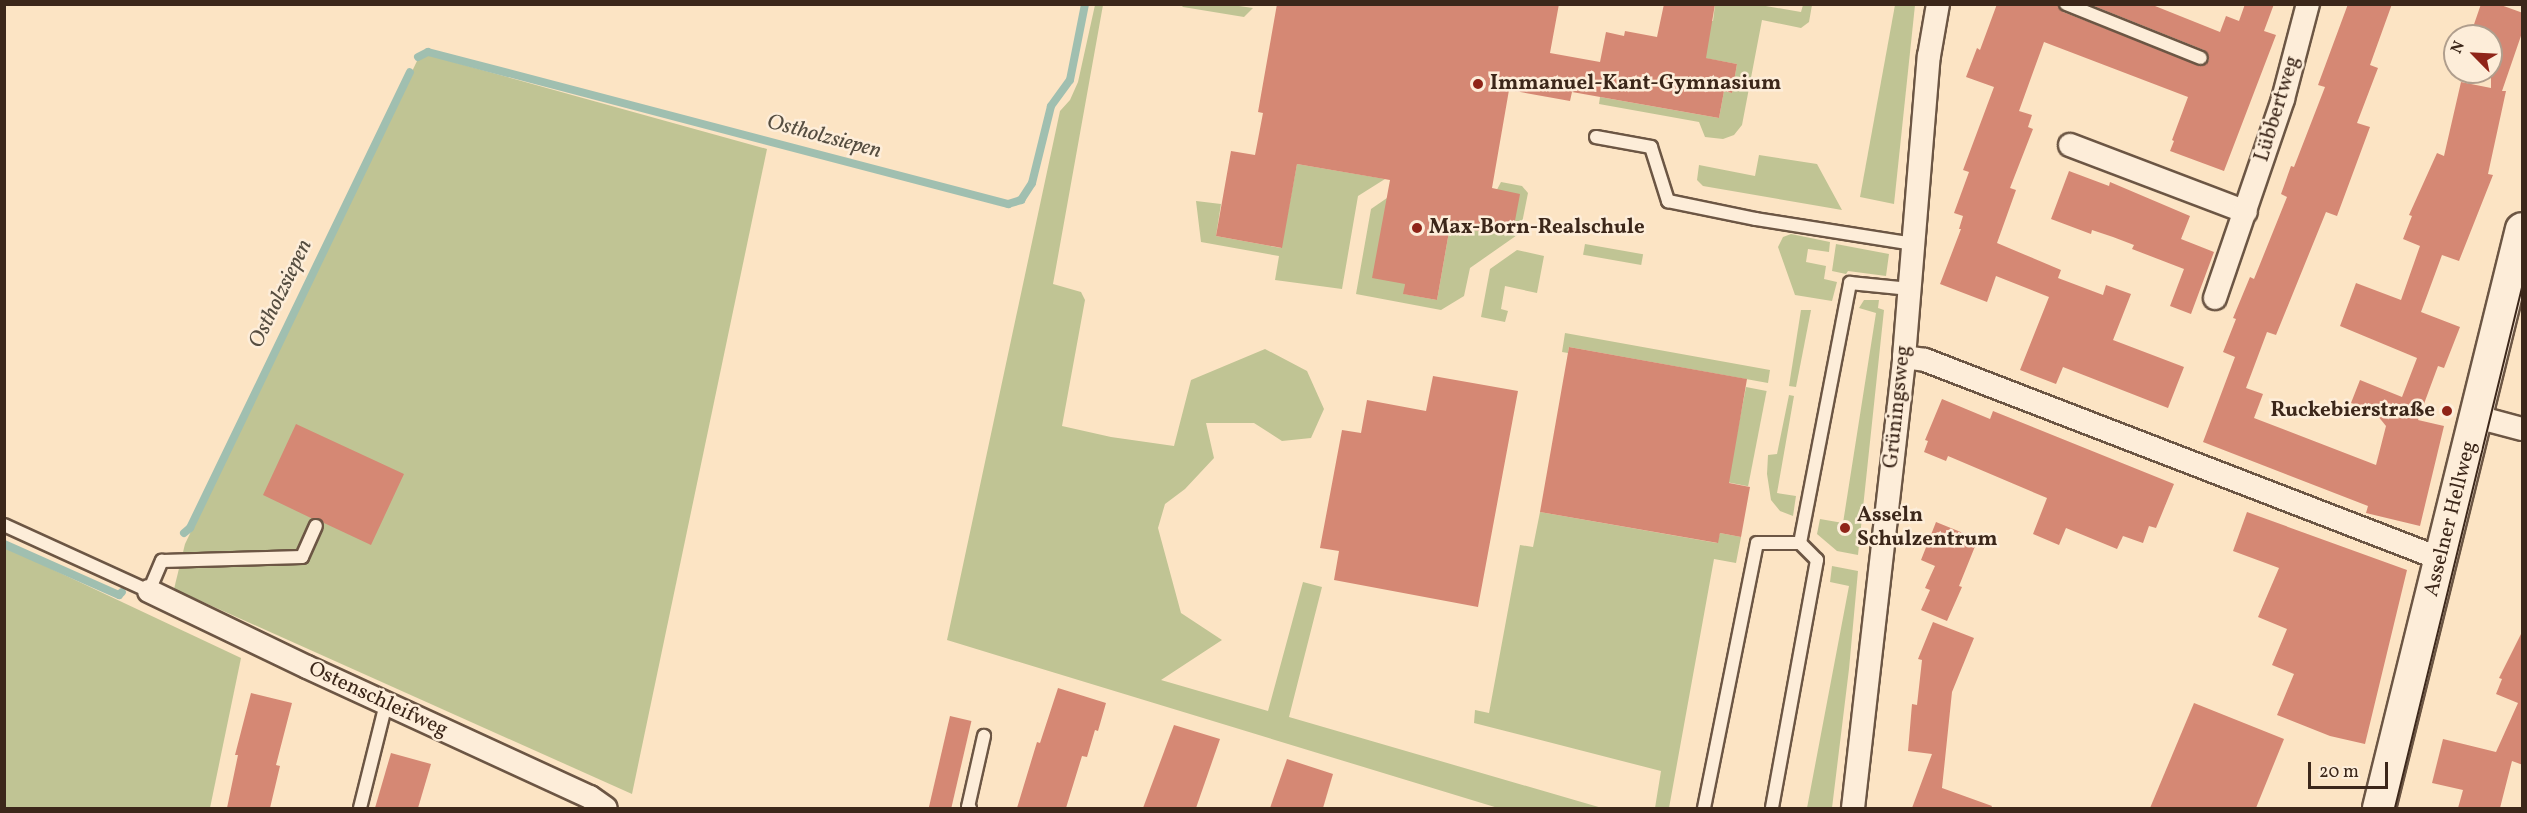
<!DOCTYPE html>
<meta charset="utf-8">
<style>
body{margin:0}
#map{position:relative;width:2527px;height:813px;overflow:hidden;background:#fce4c4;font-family:Vollkorn,serif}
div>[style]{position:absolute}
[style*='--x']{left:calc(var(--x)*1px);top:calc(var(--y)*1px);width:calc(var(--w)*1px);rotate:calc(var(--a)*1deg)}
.green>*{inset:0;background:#c0c494;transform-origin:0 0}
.stream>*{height:8px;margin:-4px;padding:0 4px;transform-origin:4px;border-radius:4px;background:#a0bfb0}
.building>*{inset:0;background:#d58874;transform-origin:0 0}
.roads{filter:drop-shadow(2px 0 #6c5644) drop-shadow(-2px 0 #6c5644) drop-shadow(0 2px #6c5644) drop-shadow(0 -2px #6c5644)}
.lane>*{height:12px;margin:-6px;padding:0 6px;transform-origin:6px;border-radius:6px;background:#fdedd9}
.street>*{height:22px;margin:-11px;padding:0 11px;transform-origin:11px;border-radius:11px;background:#fdedd9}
.secondary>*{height:32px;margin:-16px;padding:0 16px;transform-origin:16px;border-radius:16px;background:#fdedd9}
.tram>*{height:1.5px;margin:-0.75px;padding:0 0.75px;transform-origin:0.75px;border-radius:0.75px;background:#3c271a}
.dots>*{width:16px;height:16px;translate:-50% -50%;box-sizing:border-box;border:3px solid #fdedd9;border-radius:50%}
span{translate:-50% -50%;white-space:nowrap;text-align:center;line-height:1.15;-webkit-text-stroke:5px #fdedd9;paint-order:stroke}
.poi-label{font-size:21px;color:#3c271a;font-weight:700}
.left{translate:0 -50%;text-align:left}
.right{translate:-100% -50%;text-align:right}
.street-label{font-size:21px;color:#3c271a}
.water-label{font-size:22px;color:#554d40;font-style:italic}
.frame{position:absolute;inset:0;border:6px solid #3c271a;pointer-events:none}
.north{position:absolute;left:2443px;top:24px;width:60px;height:60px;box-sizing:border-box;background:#fdedd9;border:2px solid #b09e8d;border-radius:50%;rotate:294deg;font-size:16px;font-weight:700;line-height:24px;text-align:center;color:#3c271a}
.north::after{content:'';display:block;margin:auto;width:21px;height:27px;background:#8f2418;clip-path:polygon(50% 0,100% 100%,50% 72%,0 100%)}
.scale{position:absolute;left:2308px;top:762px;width:80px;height:27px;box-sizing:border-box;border:3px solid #3c271a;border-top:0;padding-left:8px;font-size:18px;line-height:21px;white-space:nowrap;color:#3c271a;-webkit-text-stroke:4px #fdedd9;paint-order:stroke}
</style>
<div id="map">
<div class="green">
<i style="clip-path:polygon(1095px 5px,1103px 5px,1053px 284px,1081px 292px,1085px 300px,1062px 426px,1111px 437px,1174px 446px,1191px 380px,1265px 349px,1307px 371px,1324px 409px,1311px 438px,1282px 441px,1254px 423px,1206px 423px,1214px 458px,1185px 489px,1165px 504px,1158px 528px,1181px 613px,1222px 640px,1161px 680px,1268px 711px,1303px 582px,1322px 587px,1289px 717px,1602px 808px,1498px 808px,947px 640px,1060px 111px,1070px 100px,1078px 82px)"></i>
<i style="clip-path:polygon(1181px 5px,1232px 5px,1253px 8px,1244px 17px,1183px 7px)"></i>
<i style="clip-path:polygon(1715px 5px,1760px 5px,1801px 12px,1803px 5px,1812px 5px,1809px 22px,1801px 28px,1762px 20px,1742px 125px,1734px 135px,1723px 139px,1705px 137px,1699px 122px,1599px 104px,1600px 97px,1719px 118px,1724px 91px,1732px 93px,1737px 64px,1699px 57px,1706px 20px,1713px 21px)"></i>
<i style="clip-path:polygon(1895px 5px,1915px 5px,1894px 204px,1860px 197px)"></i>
<i style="clip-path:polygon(428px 55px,767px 149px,632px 794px,174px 589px,185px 544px,417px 61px)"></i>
<i style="clip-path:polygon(1759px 155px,1817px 164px,1842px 210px,1703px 186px,1697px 180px,1699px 165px,1755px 176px)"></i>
<i style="clip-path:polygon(1297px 164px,1385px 179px,1358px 196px,1342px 289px,1275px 280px,1279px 256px,1201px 242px,1196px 201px,1221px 204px,1216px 236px,1281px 248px)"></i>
<i style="clip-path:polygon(1501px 182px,1522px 186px,1528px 193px,1520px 233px,1470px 268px,1464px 296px,1441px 310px,1356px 294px,1371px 209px,1387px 198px,1405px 284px,1404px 294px,1437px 300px,1450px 226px,1481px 220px)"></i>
<i style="clip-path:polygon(1791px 234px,1830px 242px,1829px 252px,1808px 249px,1806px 262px,1826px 266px,1824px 279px,1837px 282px,1832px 301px,1795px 295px,1778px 247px,1783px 237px)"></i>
<i style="left:1585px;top:244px;width:59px;height:11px;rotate:10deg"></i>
<i style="clip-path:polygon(1836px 244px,1889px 254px,1886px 276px,1848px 271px,1846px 274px,1832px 271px)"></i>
<i style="clip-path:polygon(1517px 250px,1544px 256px,1537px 293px,1505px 286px,1501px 309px,1508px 311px,1505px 322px,1481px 317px,1490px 269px)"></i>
<i style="clip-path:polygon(1864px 300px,1879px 300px,1878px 308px,1884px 310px,1858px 555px,1837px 551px,1817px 534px,1820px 519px,1843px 523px,1876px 313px,1859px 308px)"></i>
<i style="clip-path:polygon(1801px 310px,1811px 310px,1796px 387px,1789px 386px)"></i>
<i style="clip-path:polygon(1565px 333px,1770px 370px,1768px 383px,1569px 347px,1568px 353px,1562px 352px)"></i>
<i style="left:1746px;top:387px;width:21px;height:97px;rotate:11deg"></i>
<i style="clip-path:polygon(1789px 395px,1794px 396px,1777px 493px,1796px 496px,1793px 516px,1780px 511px,1771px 500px,1767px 474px,1768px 455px,1777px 454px)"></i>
<i style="clip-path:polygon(1540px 512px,1717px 543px,1720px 533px,1741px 537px,1736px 563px,1714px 559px,1669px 808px,1655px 808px,1661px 771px,1474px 723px,1475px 710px,1489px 713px,1520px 545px,1533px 547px)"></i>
<i style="clip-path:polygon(5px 547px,241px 658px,210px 808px,5px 808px)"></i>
<i style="clip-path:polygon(1832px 566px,1858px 571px,1849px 669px,1832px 808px,1807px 808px,1849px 586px,1830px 582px)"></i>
</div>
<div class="stream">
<i style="--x:418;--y:57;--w:11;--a:-27"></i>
<i style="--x:428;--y:52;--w:600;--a:14.69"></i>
<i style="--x:1008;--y:204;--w:14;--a:-17"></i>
<i style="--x:1021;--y:200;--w:20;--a:-57"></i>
<i style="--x:1032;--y:183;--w:79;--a:-76.1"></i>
<i style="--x:1051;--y:106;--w:32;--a:-54"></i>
<i style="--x:1070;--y:80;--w:77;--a:-78.8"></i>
<i style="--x:184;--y:533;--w:8;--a:-40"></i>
<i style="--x:190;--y:528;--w:506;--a:-64.24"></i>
<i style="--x:4;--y:544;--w:126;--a:23.9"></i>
<i style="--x:119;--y:595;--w:4;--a:-45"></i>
</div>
<div class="building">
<i style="clip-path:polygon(1277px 4px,1559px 4px,1550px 53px,1600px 62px,1606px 32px,1624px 36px,1625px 31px,1657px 37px,1664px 4px,1715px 4px,1706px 58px,1737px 64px,1732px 93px,1724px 91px,1719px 118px,1572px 92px,1570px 101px,1509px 90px,1492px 188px,1520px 194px,1514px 226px,1481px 220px,1479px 231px,1450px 226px,1437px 300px,1403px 294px,1405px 284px,1372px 278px,1390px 180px,1297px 164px,1282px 248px,1216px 236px,1231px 151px,1255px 155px,1263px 113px,1258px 112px)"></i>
<i style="clip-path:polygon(1997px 4px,2058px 4px,2063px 12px,2202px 66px,2209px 60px,2204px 50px,2089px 4px,2150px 4px,2220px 32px,2226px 16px,2239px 21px,2245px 4px,2274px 4px,2264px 31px,2276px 35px,2224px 171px,2170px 151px,2174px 141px,2172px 140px,2188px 97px,2044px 42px,2019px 111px,2032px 115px,2028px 127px,2033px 129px,2010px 188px,2016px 190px,1997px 243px,2061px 270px,2058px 278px,2103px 295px,2106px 285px,2131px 294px,2113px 340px,2184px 367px,2168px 408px,2063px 367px,2056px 384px,2020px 370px,2049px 297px,1996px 276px,1987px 302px,1940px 284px,1961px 229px,1959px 229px,1963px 216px,1954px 213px,1969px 172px,1963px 170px,1994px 87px,1966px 77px,1977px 48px,1980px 50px)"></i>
<i style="clip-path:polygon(2348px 4px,2392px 4px,2370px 65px,2378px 68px,2357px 123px,2370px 127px,2337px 216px,2326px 212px,2276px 335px,2267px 332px,2246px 388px,2263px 394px,2254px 418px,2376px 465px,2386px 426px,2373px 410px,2351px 403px,2360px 380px,2402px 397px,2417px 358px,2340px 326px,2356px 283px,2401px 300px,2420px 246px,2403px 239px,2412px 216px,2409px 215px,2437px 153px,2444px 156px,2461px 82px,2491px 88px,2491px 36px,2470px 36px,2481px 4px,2498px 4px,2523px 13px,2523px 30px,2502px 91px,2506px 91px,2488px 174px,2493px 175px,2459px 261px,2442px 255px,2421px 312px,2460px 327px,2444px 368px,2438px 366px,2418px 420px,2444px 426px,2420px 526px,2366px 513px,2368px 506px,2203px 442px,2235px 357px,2223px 352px,2236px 319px,2233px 318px,2250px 277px,2254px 279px,2287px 197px,2281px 194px,2291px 166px,2294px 167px,2325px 87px,2318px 85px)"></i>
<i style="clip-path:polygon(2069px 171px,2109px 186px,2110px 182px,2190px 216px,2181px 239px,2214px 252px,2191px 314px,2170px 306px,2184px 269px,2132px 249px,2134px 245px,2113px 237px,2092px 230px,2091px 234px,2051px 219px)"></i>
<i style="clip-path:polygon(1569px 347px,1747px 379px,1729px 483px,1750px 487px,1741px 537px,1720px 533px,1718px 543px,1540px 512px)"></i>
<i style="clip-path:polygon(1433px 376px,1518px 391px,1478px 607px,1334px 580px,1339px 551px,1320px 548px,1342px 430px,1361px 433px,1367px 400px,1426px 411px)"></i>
<i style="clip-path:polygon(1942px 399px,1990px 419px,1993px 411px,2174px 484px,2156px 528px,2149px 526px,2143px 543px,2123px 536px,2117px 549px,2066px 528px,2059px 545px,2033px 534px,2047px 498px,1948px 456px,1946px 461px,1924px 452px,1928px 441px,1925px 440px)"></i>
<i style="clip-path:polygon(296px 424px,404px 474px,371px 545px,324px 523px,320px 519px,313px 519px,263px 495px)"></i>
<i style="clip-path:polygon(2247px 512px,2407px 570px,2365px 744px,2330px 736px,2277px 715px,2294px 674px,2272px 665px,2287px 629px,2258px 617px,2279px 568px,2233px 551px)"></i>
<i style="clip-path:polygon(1936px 522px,1978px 539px,1959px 586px,1962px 587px,1947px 621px,1921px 610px,1930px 590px,1925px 588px,1935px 566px,1921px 560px)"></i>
<i style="clip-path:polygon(1933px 622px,1974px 638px,1952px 692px,1942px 788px,1992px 806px,1991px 808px,1912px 808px,1932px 754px,1908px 751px,1912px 704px,1917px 705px,1922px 660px,1918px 659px)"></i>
<i style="clip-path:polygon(2522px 632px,2523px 765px,2512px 761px,2500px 808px,2458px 808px,2463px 790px,2432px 783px,2443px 739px,2496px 752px,2518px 703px,2496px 694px,2502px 679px,2499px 678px)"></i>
<i style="clip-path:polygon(1058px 688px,1106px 703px,1098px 731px,1095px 730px,1087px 757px,1082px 756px,1066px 808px,1017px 808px,1037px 742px,1040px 743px)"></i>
<i style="clip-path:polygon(251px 693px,292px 703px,276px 765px,280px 766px,270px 808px,227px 808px,238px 755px,235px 755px)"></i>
<i style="clip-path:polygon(2194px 703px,2284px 739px,2256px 808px,2150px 808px)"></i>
<i style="left:950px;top:716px;width:22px;height:94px;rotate:13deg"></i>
<i style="clip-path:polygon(1174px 725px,1220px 739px,1196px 808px,1143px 808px)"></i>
<i style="clip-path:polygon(391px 753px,431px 764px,418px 808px,375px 808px)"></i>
<i style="clip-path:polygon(1287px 759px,1333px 774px,1323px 808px,1270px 808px)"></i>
</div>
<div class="roads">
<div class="lane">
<i style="--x:2066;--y:4;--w:145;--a:21.8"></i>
<i style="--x:1596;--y:137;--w:56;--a:10.3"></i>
<i style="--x:1651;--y:147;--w:57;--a:72.5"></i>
<i style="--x:1668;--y:201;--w:90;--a:11.6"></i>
<i style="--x:1756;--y:219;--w:160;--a:9"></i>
<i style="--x:4;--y:525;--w:159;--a:24.5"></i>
<i style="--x:149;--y:591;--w:33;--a:-67"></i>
<i style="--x:162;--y:561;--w:140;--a:-1.6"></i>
<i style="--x:302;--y:557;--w:34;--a:-66"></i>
<i style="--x:1800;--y:543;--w:265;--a:-79.1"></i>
<i style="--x:1850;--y:283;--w:60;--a:5.7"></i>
<i style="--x:360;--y:808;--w:107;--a:-76"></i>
<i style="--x:970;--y:808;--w:2;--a:-153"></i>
<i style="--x:968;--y:807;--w:73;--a:-77.3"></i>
<i style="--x:1704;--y:808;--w:270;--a:-78.7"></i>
<i style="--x:1757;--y:543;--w:43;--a:0"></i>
<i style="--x:1800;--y:543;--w:24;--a:45"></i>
<i style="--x:1817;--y:560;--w:252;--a:100.3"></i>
</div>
<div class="street">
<i style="--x:2070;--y:145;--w:188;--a:20.8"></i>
<i style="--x:2215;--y:298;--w:210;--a:-71.1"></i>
<i style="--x:2283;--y:99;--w:98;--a:-75.3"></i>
<i style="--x:1904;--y:357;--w:21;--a:8"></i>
<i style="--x:1925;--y:360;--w:553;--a:21.09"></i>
<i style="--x:2477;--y:417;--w:47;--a:14.9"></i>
<i style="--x:149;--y:591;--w:175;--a:25.7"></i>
<i style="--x:307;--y:667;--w:311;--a:24.7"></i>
<i style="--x:590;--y:797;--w:19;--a:35"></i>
<i style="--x:1853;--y:808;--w:454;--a:-83.5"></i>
<i style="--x:1904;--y:357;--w:302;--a:-85.3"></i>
<i style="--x:1929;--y:56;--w:53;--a:-80.2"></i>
</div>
<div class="secondary">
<i style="--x:2379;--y:808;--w:596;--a:-76.13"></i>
</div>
</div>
<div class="tram">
<i style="--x:2395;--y:808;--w:535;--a:-76.28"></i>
</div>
<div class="dots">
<i style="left:1478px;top:84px;background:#8f2418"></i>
<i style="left:1417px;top:228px;background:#8f2418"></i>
<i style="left:2447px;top:411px;background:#8f2418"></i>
<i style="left:1845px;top:528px;background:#8f2418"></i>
</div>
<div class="poi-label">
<span class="left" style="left:1490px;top:84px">Immanuel-Kant-Gymnasium</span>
<span class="left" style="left:1429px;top:228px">Max-Born-Realschule</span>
<span class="right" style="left:2435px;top:411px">Ruckebierstraße</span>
<span class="left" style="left:1857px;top:528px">Asseln<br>Schulzentrum</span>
</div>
<div class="street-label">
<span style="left:2278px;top:109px;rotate:-73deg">Lübbertweg</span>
<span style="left:1898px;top:407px;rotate:-84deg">Grüningsweg</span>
<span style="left:2451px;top:519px;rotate:-76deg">Asselner Hellweg</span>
<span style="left:378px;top:700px;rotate:25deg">Ostenschleifweg</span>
</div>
<div class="water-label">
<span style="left:824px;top:137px;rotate:15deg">Ostholzsiepen</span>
<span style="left:281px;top:294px;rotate:-64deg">Ostholzsiepen</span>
</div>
<div class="frame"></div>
<div class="north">N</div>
<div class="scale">20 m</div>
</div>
